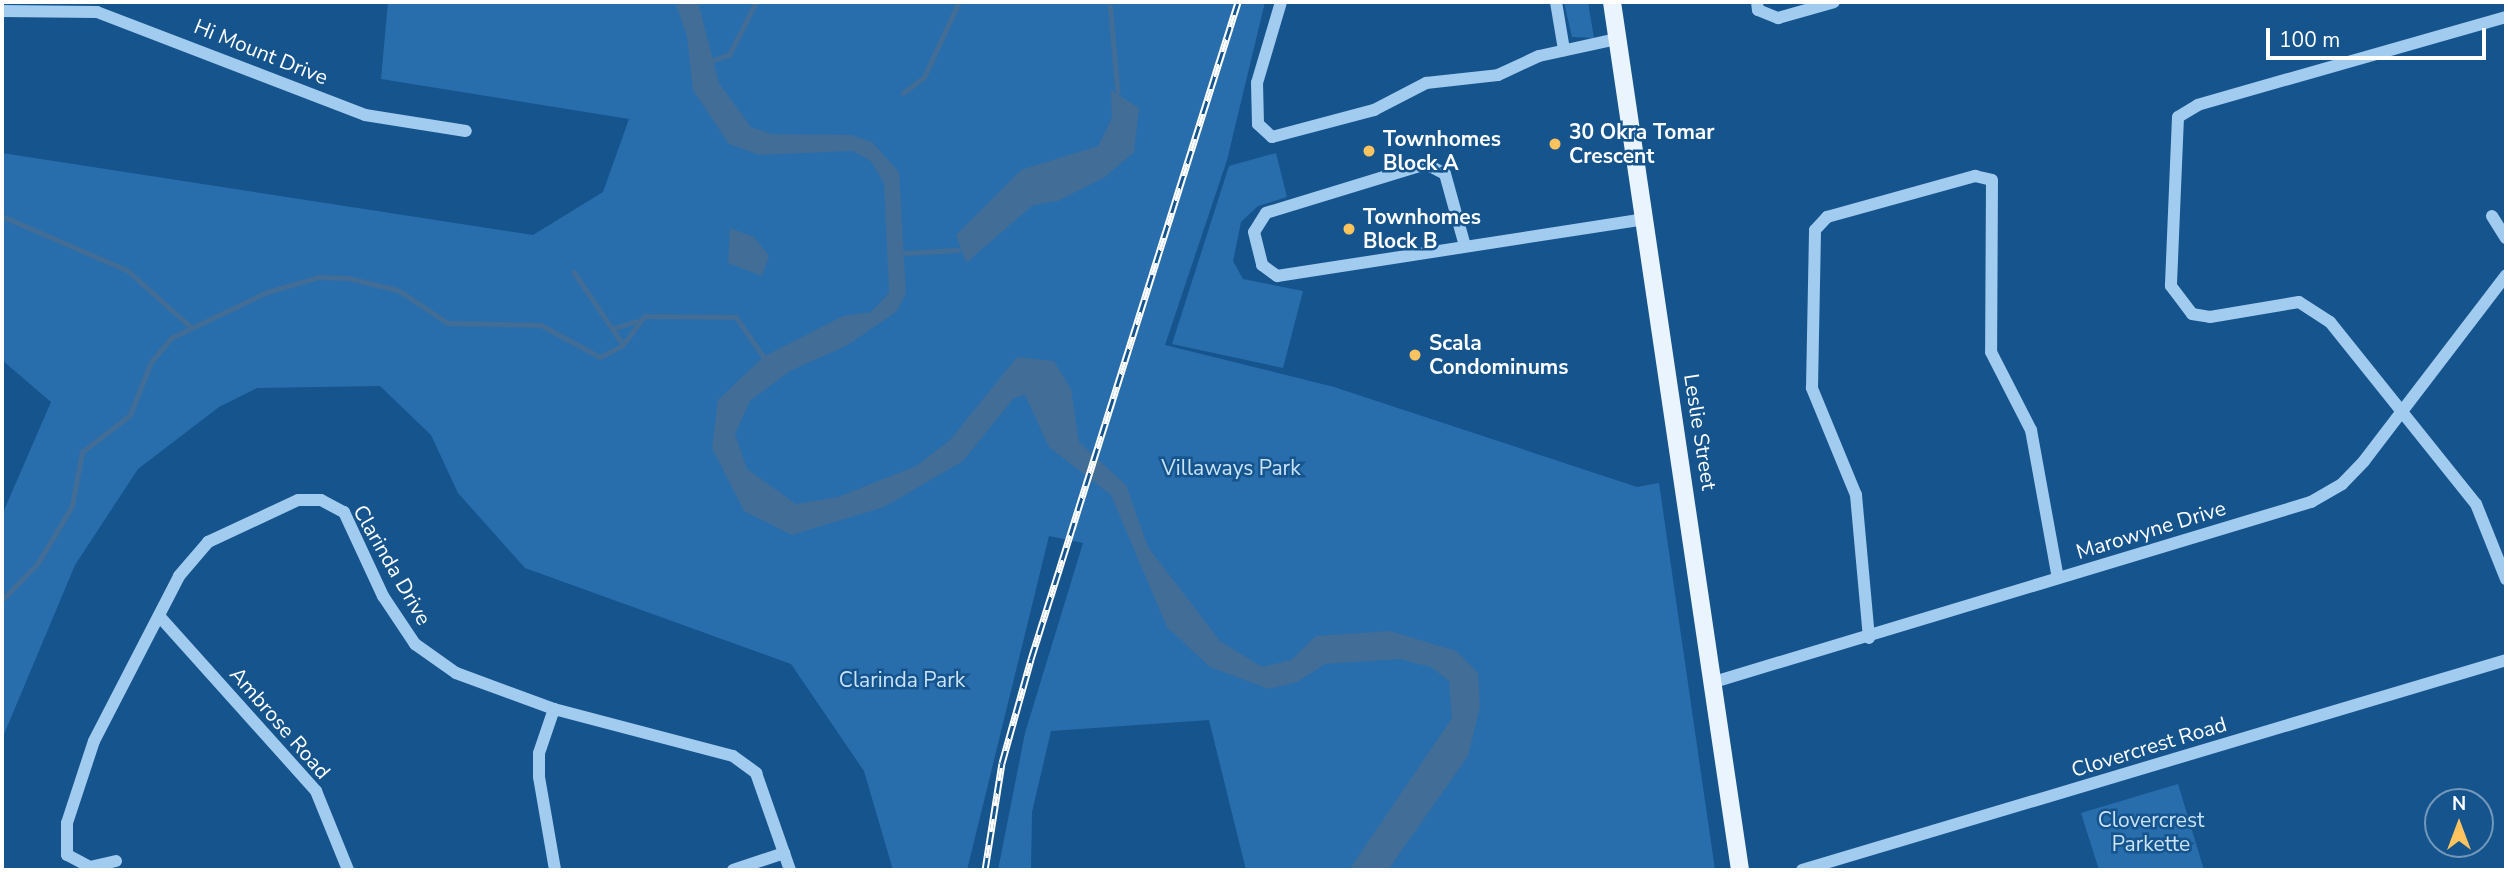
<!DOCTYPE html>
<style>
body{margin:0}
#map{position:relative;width:2508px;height:872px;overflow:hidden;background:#16548d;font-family:"Nunito Sans",sans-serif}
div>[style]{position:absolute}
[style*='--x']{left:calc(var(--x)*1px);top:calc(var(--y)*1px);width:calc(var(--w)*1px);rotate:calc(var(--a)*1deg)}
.green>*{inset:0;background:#296eac}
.water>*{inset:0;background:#416d97}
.stream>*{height:4.5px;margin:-2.25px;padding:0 2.25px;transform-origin:2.25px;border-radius:2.25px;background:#416d97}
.minor>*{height:12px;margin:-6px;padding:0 6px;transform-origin:6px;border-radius:6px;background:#a1cbef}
.major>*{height:18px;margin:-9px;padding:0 9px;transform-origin:9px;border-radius:9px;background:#eaf4ff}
.rail>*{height:7px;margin-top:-3.5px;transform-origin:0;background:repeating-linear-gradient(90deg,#16548d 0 13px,#fff 0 26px);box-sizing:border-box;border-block:2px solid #fff}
.dots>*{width:19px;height:19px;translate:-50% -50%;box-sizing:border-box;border:4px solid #16548d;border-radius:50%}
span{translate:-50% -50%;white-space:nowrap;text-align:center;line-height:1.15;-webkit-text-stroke:5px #16548d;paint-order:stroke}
.street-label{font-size:21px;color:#fff}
.poi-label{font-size:21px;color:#fff;font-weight:700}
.left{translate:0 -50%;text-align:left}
.park-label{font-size:21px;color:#c8e3fb}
.frame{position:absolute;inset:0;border:4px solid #fff;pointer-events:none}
.north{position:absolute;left:2424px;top:788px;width:70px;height:70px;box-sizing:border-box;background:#16548d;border:2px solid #7398bb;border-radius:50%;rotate:0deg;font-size:19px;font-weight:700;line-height:28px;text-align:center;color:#fff}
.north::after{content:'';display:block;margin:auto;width:24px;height:32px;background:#ffc460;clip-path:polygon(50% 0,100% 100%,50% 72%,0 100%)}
.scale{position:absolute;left:2266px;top:28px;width:220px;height:32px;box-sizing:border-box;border:4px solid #fff;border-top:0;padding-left:9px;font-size:21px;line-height:24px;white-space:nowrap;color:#fff;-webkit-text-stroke:5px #16548d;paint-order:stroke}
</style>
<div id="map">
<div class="green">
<i style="clip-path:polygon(388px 2px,1265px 2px,1227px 160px,1165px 345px,1334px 387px,1637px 487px,1659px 483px,1715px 870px,1246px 870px,1209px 720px,1051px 731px,1032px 812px,1031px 870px,998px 870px,1025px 733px,1083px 543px,1049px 536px,967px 870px,893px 870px,864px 771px,791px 664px,525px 568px,458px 493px,431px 435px,380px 386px,257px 388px,219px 407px,138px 469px,75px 565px,2px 739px,2px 515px,51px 402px,2px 360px,2px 153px,533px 235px,603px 192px,629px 119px,381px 79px)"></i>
<i style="clip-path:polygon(1564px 2px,1588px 2px,1594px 38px,1572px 37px)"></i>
<i style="clip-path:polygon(1276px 153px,1287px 197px,1258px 206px,1241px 222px,1233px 261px,1243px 279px,1303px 291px,1283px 368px,1172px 344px,1229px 166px)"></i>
<i style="clip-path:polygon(2178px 784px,2204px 870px,2099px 870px,2081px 813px)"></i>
</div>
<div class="water">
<i style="clip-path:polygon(675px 2px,698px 2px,719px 83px,751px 127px,772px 134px,851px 135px,872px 142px,899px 172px,906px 294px,896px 312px,846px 346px,790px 371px,750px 401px,735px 434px,747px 469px,796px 504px,838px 497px,916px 466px,950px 440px,1017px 357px,1054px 361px,1071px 389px,1079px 442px,1126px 485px,1148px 547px,1220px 641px,1262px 667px,1291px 660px,1316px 636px,1390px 631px,1456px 651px,1478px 673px,1480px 707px,1468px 756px,1388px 870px,1349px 870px,1452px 718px,1449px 681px,1431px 667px,1399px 659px,1325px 664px,1297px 682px,1269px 689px,1210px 667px,1167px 627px,1111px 495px,1049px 447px,1025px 395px,1014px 398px,963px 461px,884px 507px,792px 535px,744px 511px,712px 448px,718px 400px,763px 357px,843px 316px,871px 312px,889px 293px,884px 183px,871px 161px,852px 151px,759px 155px,729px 144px,693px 90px,687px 36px)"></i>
<i style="clip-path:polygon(1111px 90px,1139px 108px,1134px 152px,1105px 177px,1058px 201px,1033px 205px,966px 263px,956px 235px,1021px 170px,1098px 146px,1112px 118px)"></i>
<i style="clip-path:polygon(730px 228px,754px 237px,769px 256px,762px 276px,728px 263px)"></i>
</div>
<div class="stream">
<i style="--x:1110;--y:2;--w:90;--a:84.9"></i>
<i style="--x:707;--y:62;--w:23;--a:-18"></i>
<i style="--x:729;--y:55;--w:59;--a:-63"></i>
<i style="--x:903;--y:93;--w:26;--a:-37"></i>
<i style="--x:924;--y:77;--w:83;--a:-65"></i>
<i style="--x:2;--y:216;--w:136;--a:23.4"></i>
<i style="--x:127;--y:270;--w:86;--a:41.7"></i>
<i style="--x:903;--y:253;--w:55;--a:-3.1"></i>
<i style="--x:574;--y:272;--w:86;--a:55.9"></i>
<i style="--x:612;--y:329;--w:26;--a:-18"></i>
<i style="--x:2;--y:600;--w:52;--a:-45.8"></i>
<i style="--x:38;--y:563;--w:66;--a:-59.2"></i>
<i style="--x:72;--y:506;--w:55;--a:-79.5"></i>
<i style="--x:82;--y:452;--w:61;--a:-37.6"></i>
<i style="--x:130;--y:415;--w:57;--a:-68.4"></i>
<i style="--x:151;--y:362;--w:31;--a:-50"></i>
<i style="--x:171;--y:338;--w:106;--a:-25.6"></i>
<i style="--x:267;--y:292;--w:54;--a:-16.1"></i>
<i style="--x:319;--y:277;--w:29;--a:2"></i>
<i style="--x:348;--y:278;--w:51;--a:13.5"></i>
<i style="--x:398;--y:290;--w:60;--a:33.4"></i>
<i style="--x:448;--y:323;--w:93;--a:1.2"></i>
<i style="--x:541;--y:325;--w:67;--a:28.5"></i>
<i style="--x:600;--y:357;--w:25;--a:-27"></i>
<i style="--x:622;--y:346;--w:38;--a:-53"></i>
<i style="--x:645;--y:316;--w:91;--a:0.6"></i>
<i style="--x:736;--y:317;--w:52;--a:55.1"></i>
</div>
<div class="minor">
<i style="--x:1281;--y:2;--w:84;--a:106.5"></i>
<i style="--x:1257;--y:83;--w:41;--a:88.6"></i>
<i style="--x:1258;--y:124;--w:19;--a:43"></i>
<i style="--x:1272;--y:137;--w:106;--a:-14.8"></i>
<i style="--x:1374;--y:110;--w:59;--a:-27.4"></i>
<i style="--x:1426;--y:83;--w:72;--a:-6.3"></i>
<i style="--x:1498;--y:75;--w:45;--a:-24.9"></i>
<i style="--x:1539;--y:56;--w:80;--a:-12.3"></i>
<i style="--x:1556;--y:2;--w:49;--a:80.5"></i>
<i style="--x:1757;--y:2;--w:8;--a:83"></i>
<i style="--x:1758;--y:10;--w:22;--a:22"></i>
<i style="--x:1778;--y:18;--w:58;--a:-15.9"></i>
<i style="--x:2;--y:11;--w:95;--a:0.6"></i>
<i style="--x:97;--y:12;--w:287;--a:21"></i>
<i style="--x:365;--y:115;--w:102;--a:9"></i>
<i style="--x:2506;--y:17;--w:320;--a:164.1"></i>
<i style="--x:2198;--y:105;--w:23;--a:149"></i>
<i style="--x:2178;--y:117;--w:169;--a:92.4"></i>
<i style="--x:2171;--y:286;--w:35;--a:53"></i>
<i style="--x:2192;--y:314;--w:18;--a:9"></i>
<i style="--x:2210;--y:317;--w:90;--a:-9.6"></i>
<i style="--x:2299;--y:302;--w:37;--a:33"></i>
<i style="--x:2330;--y:322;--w:233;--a:51.3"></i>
<i style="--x:2476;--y:504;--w:81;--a:68.2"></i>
<i style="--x:2492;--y:216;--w:26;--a:58"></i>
<i style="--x:1465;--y:246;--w:75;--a:-105.5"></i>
<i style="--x:1445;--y:174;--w:21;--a:-152"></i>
<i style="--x:1426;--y:164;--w:167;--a:163"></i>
<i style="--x:1266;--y:213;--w:22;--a:122"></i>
<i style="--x:1254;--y:232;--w:34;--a:76"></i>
<i style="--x:1262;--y:265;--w:19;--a:36"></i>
<i style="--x:1277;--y:276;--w:371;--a:-8.8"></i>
<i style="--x:160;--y:617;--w:234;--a:48.1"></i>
<i style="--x:316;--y:791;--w:85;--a:67.9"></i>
<i style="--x:1869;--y:638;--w:144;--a:-95.2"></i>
<i style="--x:1856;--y:495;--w:116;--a:-112.4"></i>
<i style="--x:1812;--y:388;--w:158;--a:-88.9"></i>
<i style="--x:1815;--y:230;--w:18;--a:-47"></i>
<i style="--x:1827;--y:217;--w:154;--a:-15.5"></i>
<i style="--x:1975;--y:176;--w:17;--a:13"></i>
<i style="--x:1992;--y:180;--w:172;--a:90.3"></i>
<i style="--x:1991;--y:352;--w:88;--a:62.9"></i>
<i style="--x:2031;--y:430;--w:150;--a:79.7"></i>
<i style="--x:1714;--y:682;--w:624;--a:-16.78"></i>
<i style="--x:2311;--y:502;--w:36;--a:-30"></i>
<i style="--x:2342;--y:484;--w:32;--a:-46"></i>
<i style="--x:2364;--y:461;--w:234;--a:-52.6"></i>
<i style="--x:554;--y:709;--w:46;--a:108.8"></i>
<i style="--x:539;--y:753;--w:24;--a:90"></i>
<i style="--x:539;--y:777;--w:94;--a:80.2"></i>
<i style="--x:116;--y:861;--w:27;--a:167"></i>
<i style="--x:90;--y:867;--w:26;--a:-152"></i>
<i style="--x:67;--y:855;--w:32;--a:-90"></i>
<i style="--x:67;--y:823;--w:86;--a:-71.8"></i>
<i style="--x:94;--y:741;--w:186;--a:-62.7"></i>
<i style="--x:179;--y:576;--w:45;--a:-49.5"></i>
<i style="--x:208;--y:542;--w:99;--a:-25"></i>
<i style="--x:298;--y:500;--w:23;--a:0"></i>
<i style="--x:321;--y:500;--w:26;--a:28"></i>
<i style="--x:344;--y:512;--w:93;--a:65.1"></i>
<i style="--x:383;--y:596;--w:58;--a:56.3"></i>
<i style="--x:415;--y:644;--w:50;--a:35.3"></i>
<i style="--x:456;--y:673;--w:104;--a:20.2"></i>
<i style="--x:554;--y:709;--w:185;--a:14.7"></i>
<i style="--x:733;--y:756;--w:29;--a:36"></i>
<i style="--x:756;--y:773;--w:103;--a:70.7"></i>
<i style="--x:733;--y:870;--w:54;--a:-18.4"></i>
<i style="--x:1802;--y:870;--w:735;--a:-16.61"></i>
</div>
<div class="major">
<i style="--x:1612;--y:2;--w:877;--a:81.61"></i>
</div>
<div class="rail">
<i style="--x:985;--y:870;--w:108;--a:-81"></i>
<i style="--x:1002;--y:763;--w:108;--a:-74.4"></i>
<i style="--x:1031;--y:659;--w:689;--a:-72.51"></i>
</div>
<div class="dots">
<i style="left:1555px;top:144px;background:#ffc460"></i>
<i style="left:1369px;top:151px;background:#ffc460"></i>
<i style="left:1349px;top:229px;background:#ffc460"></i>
<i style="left:1415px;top:355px;background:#ffc460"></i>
</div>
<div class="street-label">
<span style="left:261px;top:52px;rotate:22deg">Hi Mount Drive</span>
<span style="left:1700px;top:432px;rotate:81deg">Leslie Street</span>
<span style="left:2151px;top:530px;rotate:-17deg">Marowyne Drive</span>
<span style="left:392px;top:565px;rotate:60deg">Clarinda Drive</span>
<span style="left:280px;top:723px;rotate:49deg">Ambrose Road</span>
<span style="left:2149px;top:747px;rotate:-17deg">Clovercrest Road</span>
</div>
<div class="poi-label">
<span class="left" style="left:1569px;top:144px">30 Okra Tomar<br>Crescent</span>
<span class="left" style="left:1383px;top:151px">Townhomes<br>Block A</span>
<span class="left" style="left:1363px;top:229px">Townhomes<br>Block B</span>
<span class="left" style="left:1429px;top:355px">Scala<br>Condominums</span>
</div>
<div class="park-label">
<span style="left:1231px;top:468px">Villaways Park</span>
<span style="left:902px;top:680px">Clarinda Park</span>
<span style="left:2151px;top:832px">Clovercrest<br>Parkette</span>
</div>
<div class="frame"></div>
<div class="north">N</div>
<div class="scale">100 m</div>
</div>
